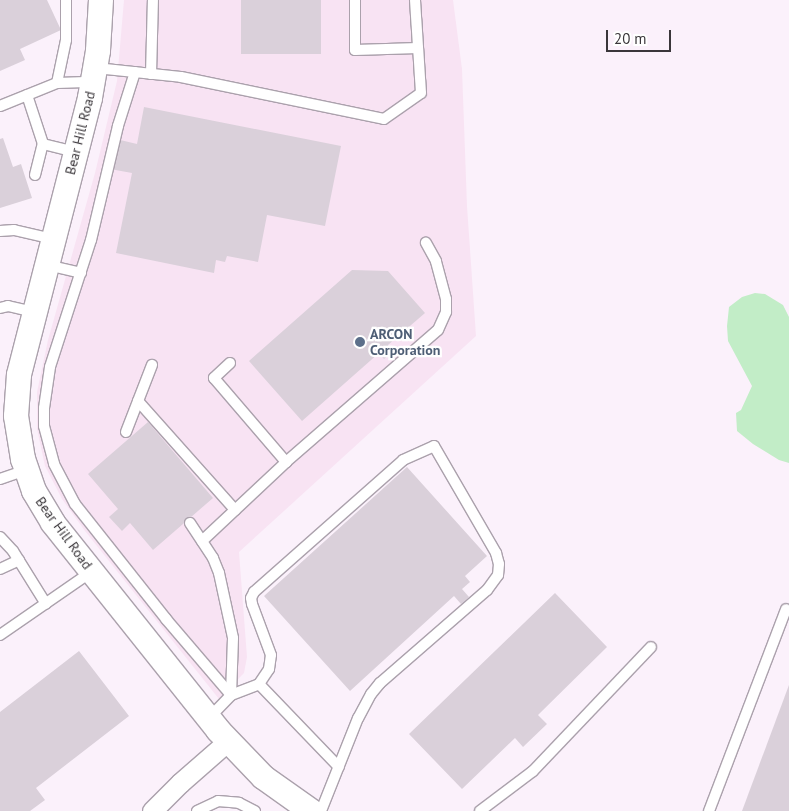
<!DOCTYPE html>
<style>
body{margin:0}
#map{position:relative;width:789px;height:811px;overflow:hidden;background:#fbf1fb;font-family:"PT Sans",sans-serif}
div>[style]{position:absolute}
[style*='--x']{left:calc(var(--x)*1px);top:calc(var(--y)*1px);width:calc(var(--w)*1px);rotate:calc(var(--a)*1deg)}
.commercial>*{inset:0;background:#f8e3f3}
.green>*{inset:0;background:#c2edc7}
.building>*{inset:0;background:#dad0da;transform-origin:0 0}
.roads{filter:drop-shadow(1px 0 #aba1ac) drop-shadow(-1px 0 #aba1ac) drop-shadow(0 1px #aba1ac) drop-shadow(0 -1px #aba1ac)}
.service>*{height:10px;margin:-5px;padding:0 5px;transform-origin:5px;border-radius:5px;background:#fff}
.minor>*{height:19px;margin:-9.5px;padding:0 9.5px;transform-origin:9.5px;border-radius:9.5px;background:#fff}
.tertiary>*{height:24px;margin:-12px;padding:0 12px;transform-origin:12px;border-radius:12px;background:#fff}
.dots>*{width:14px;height:14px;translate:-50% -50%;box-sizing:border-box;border:2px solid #fff;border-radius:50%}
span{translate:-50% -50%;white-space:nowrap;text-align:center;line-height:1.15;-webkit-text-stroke:4.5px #fff;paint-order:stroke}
.street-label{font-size:14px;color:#3a363a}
.service-label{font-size:14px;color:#4e5e75;font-weight:700}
.left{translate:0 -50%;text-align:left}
.scale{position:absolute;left:606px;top:30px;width:65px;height:22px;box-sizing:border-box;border:2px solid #3a363a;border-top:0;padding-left:6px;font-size:15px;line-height:18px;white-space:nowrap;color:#3a363a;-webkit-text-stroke:4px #fff;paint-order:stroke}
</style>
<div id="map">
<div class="commercial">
<i style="clip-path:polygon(124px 0,453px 0,462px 69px,467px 206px,476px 336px,239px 552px,247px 657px,244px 673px,219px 699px,85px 531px,62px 499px,45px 466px,37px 429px,37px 392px,48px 340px,95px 173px,117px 81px)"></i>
</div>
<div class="green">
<i style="clip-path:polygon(755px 293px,765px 294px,783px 305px,789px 317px,789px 463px,779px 460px,753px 444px,737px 431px,736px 413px,741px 410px,752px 386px,728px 341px,727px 326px,729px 307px,742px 297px)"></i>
</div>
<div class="building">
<i style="clip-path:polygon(0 0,47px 0,61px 30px,20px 49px,25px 60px,0 71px)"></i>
<i style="left:241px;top:0;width:80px;height:54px"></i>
<i style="clip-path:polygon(144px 107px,341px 146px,325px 226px,267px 215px,258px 262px,227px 256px,225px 262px,216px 260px,214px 273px,116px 253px,132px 173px,110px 169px,116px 139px,137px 144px)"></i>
<i style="clip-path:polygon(3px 138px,13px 167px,21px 164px,32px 198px,0 208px,0 139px)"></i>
<i style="clip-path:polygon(352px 270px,388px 271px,425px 313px,388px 345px,393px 351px,384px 359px,379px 353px,302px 421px,249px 361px)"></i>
<i style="clip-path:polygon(148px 422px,213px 498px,153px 550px,130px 523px,122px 531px,109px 517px,118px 509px,88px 474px)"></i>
<i style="clip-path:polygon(407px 467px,487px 556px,465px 576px,470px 582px,462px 589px,469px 597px,461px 604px,454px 596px,350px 691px,264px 596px)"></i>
<i style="clip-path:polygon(555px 593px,607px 647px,538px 715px,547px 724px,523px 747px,515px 738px,462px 789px,409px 734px)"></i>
<i style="clip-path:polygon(79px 651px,129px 716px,36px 788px,45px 800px,30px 811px,0 811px,0 712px)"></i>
<i style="clip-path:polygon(789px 685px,789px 811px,742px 811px)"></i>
</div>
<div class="roads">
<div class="service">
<i style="--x:355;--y:0;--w:50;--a:90"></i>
<i style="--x:355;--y:50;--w:63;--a:-1.8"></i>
<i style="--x:96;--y:68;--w:85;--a:6"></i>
<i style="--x:181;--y:77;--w:207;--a:11.7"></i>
<i style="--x:384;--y:119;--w:45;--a:-35.1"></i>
<i style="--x:421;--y:93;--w:93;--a:-93.7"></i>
<i style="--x:135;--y:72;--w:57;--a:107.5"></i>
<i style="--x:118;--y:126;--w:117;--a:103.3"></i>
<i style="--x:91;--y:240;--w:133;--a:107.9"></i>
<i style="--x:50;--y:367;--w:41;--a:98.3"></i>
<i style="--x:44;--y:408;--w:18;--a:90"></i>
<i style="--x:44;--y:426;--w:39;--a:75"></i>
<i style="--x:54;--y:464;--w:45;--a:62.3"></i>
<i style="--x:75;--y:504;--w:147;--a:51.6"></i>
<i style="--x:166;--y:619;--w:100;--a:49.5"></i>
<i style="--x:151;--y:74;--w:74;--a:-88.5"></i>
<i style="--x:57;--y:83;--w:44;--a:-78.2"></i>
<i style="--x:66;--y:40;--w:40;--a:-90"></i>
<i style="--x:27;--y:95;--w:52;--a:71.9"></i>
<i style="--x:43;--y:144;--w:34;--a:14"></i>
<i style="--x:0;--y:106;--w:61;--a:-22"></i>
<i style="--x:57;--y:83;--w:36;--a:-2"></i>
<i style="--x:35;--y:175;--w:32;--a:-76"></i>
<i style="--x:0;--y:231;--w:14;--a:-4"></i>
<i style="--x:14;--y:230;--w:40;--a:13"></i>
<i style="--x:47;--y:265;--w:35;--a:13"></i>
<i style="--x:0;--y:308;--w:8;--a:-14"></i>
<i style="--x:8;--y:306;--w:27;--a:13"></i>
<i style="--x:230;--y:363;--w:22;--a:137"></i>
<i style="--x:214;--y:378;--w:111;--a:49.4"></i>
<i style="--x:138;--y:401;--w:146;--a:48.3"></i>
<i style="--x:126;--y:432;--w:72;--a:-68.8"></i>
<i style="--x:0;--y:479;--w:28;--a:-19"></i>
<i style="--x:190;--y:523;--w:42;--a:56.7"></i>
<i style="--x:213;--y:558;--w:16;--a:68"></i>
<i style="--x:219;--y:573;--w:66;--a:77.8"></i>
<i style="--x:233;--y:638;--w:57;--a:92"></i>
<i style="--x:0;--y:537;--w:19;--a:47"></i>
<i style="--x:13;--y:551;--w:62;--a:58.1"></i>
<i style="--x:202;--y:541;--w:115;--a:-43.2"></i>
<i style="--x:286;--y:462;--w:201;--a:-41"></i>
<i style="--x:438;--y:330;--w:20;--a:-66"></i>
<i style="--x:446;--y:312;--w:13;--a:-90"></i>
<i style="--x:446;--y:299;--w:39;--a:-105"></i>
<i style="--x:436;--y:261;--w:21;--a:-119"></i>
<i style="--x:0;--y:569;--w:21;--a:-25"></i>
<i style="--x:0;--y:635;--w:111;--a:-34.7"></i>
<i style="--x:259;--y:684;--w:18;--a:-56"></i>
<i style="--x:269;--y:669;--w:14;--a:-82"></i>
<i style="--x:271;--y:655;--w:54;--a:-110.4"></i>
<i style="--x:252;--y:604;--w:6;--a:-99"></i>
<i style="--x:251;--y:598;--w:7;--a:-63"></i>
<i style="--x:254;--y:592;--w:199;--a:-41.5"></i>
<i style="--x:403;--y:460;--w:34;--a:-24"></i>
<i style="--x:434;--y:446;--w:124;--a:59.9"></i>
<i style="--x:496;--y:553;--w:11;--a:75"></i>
<i style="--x:499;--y:564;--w:11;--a:95"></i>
<i style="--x:498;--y:575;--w:19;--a:126"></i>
<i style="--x:487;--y:590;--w:142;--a:139"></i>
<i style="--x:380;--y:683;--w:14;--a:129"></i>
<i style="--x:371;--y:694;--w:27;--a:118"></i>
<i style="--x:358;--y:718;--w:100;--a:111.7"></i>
<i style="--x:209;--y:718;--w:32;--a:-46"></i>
<i style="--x:231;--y:695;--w:30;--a:-21"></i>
<i style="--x:259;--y:684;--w:115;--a:46.1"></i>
<i style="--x:197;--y:811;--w:23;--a:-25"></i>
<i style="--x:218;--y:801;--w:21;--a:5"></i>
<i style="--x:239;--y:803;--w:18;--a:27"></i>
<i style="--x:480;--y:811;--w:66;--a:-37"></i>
<i style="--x:533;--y:771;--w:171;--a:-46.4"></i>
<i style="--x:709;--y:811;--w:216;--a:-69.1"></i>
</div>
<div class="minor">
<i style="--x:152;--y:811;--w:40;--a:-45"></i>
<i style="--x:180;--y:783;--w:64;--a:-41.2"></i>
</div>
<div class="tertiary">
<i style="--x:101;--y:0;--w:51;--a:93.4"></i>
<i style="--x:98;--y:51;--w:48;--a:99.7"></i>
<i style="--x:90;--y:98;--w:286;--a:104.4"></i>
<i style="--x:19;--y:375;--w:41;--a:94.2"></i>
<i style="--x:16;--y:416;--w:44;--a:80.8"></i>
<i style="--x:23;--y:459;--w:34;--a:71"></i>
<i style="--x:34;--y:491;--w:37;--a:59"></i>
<i style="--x:53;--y:523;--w:265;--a:51.4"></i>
<i style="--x:218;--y:730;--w:65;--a:46.2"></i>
<i style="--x:263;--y:777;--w:59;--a:35.3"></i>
</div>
</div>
<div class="dots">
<i style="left:360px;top:342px;background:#5c6f8a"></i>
</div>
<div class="street-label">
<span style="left:80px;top:133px;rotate:-76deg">Bear Hill Road</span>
<span style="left:64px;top:533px;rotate:54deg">Bear Hill Road</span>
</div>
<div class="service-label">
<span class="left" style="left:370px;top:342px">ARCON<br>Corporation</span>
</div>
<div class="scale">20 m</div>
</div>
